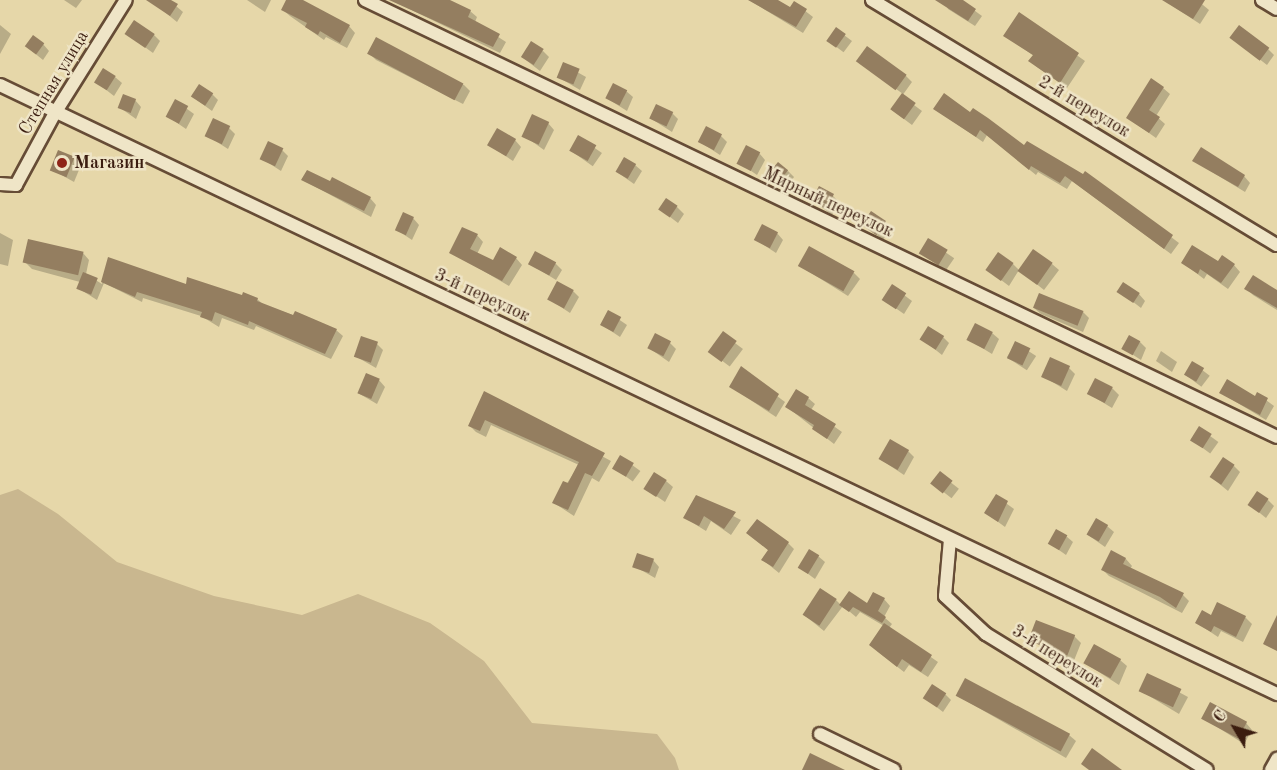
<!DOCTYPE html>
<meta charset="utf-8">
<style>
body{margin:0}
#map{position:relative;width:1277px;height:770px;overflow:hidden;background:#e6d7a9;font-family:"Old Standard TT",serif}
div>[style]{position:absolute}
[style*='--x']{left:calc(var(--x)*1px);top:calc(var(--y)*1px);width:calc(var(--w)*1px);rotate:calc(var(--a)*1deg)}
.green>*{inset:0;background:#c9b78f}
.shadow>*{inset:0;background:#0003;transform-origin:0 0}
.building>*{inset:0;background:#947e60;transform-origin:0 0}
.roads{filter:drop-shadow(2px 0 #664c36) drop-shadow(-2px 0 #664c36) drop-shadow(0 2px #664c36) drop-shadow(0 -2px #664c36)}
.minor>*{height:12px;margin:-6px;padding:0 6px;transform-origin:6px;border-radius:6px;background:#efe5c7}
.dots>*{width:16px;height:16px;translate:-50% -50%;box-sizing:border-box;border:3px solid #efe5c7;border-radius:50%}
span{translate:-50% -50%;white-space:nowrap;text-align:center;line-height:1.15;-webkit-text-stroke:5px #efe5c7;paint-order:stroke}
.street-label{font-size:18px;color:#3b1d10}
.poi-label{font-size:18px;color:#3b1d10;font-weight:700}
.left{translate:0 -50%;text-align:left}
.north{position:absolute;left:1205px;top:698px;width:60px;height:60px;-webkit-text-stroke:4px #efe5c7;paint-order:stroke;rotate:308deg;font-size:16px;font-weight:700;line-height:24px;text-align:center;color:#3b1d10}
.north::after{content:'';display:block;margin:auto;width:21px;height:27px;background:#3b1d10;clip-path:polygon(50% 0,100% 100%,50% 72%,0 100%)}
</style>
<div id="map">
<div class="green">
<i style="clip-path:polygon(18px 489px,58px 514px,117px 562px,214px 596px,302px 615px,358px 594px,430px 623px,484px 661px,532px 723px,657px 734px,675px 758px,679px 770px,0 770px,0 495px)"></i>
</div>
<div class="shadow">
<i style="clip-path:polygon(64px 0,82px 0,76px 8px)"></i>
<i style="clip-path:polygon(160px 0,169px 0,183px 12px,177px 22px,156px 5px)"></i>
<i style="clip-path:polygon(247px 0,271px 0,265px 12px)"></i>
<i style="clip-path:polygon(288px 0,300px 0,349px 26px,355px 33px,347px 48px,326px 37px,324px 40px,290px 16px,283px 10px)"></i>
<i style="clip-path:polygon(391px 0,447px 0,470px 11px,477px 17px,475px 22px,506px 42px,500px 53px)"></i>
<i style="clip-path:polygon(749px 0,775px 0,791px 9px,795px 3px,813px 17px,803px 33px)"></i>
<i style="clip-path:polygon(944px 0,960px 0,982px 16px,975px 26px,948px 9px)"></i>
<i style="clip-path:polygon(1197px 0,1209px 10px,1200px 24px,1165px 1px)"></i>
<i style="clip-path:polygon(1019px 14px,1085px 61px,1067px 88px,1037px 67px,1030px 61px,1034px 56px,1005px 36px)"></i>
<i style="clip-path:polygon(0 25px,11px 34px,0 54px)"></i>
<i style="left:836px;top:29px;width:20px;height:14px;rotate:37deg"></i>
<i style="clip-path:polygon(127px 34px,154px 35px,160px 41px,153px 53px)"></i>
<i style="clip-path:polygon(1231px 37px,1268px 49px,1274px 55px,1267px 65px)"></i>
<i style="clip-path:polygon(376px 39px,464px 85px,470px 91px,463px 104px,376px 60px,370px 54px)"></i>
<i style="clip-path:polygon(43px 44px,49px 51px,43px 60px,27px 47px)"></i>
<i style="clip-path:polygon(543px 51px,549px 57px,540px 71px,522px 57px)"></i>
<i style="clip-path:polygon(858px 61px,906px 76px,912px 82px,902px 96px,922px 111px,912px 125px,892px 110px,903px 94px)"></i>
<i style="clip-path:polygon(563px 64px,586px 77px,580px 90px,558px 77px)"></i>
<i style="clip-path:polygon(115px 77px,122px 83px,114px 96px,96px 82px)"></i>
<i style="clip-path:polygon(1163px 88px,1170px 94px,1156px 116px,1165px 124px,1156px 138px,1128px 118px)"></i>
<i style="clip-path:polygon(626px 91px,633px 97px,627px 111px,608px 99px)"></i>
<i style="clip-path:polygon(212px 94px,218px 100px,212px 111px,193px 97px)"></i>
<i style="clip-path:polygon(135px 100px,141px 107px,136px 119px,119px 107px)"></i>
<i style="clip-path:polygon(176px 101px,194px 114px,186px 129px,167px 116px)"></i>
<i style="clip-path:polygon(935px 109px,1083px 176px,1086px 173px,1179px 243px,1171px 254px,1072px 181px,1067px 189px,1038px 172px,1036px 175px,987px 135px,983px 142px)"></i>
<i style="clip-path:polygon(672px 113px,678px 119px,672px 132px,650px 118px)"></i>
<i style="clip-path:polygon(548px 123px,554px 130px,544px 150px,523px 135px)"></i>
<i style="clip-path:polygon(229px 128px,235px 134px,228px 149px,206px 135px)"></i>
<i style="clip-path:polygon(721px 136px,727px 142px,720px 155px,700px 142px)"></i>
<i style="left:579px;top:137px;width:28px;height:16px;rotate:35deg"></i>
<i style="clip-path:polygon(515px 140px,521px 147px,513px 161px,489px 145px)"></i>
<i style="clip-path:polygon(282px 150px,288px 156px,281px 171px,261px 158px)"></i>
<i style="clip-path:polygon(759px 153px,765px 160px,757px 175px,738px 162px)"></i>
<i style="clip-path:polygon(74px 158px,81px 165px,74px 182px,51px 169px)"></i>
<i style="clip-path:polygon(1194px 161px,1244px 176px,1250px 183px,1245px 192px)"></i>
<i style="clip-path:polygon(635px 165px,642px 171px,634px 184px,617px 172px)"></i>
<i style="clip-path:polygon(788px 171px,794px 177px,784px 191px,769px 179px)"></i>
<i style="clip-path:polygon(303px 180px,370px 198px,376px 205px,371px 217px)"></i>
<i style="clip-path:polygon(833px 196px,839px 202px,832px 215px,813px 201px)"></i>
<i style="clip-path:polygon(677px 207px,684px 214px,678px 223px,661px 210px)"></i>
<i style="clip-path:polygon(413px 218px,419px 225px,412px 240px,397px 230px)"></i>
<i style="clip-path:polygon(885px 222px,891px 228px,883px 240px,864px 225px)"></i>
<i style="clip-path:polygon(0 233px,13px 240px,8px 266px,0 264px)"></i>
<i style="clip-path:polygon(777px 233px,783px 240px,776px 253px,755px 239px)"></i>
<i style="clip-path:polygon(477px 235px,483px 242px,477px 254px,493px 262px,516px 258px,522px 265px,509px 286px,451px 252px)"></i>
<i style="left:928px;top:240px;width:32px;height:15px;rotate:35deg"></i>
<i style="clip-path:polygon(83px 253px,89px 260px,86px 274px,102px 284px,109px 259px,187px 286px,257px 299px,264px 305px,336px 330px,343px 336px,331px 359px,256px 326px,254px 330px,222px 318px,219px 327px,201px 316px,143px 298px,142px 302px,104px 283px,97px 300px,78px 288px,80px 282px,32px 269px,26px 263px)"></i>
<i style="clip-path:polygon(555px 263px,562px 270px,556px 280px,530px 264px)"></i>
<i style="clip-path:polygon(1183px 263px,1218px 263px,1234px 265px,1240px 272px,1228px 289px,1207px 274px,1204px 279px)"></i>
<i style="clip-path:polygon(1013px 264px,1020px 271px,1052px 264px,1059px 270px,1044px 290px,1019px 270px,1009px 286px,988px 270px)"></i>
<i style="clip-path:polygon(800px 266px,854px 273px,860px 279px,848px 296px)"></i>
<i style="clip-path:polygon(892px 286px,912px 301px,904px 314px,884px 300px)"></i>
<i style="clip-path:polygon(1246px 288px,1277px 292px,1277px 310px,1253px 295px)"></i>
<i style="clip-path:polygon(573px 291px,579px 297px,570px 313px,549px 299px)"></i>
<i style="clip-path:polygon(1119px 291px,1139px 294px,1145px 301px,1141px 308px)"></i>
<i style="clip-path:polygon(1040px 295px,1083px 312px,1089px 318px,1083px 332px,1041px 314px,1034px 308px)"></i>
<i style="clip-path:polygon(608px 312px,627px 325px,620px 337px,602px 325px)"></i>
<i style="clip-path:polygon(992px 333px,999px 339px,992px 354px,969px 340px)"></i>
<i style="left:723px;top:334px;width:25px;height:22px;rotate:37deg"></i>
<i style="clip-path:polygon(943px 337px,949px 343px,942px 355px,922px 339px)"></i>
<i style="clip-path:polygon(1140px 342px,1146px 348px,1141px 360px,1124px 349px)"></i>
<i style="clip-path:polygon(670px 343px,676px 349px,669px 362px,649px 348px)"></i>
<i style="left:1016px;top:343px;width:24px;height:17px;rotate:33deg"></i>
<i style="clip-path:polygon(377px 344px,383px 350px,376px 368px,355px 356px)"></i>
<i style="clip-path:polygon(1161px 351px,1177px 362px,1172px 372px,1156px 361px)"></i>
<i style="left:1193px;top:363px;width:21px;height:14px;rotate:37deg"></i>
<i style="clip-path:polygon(1069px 368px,1075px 374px,1067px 391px,1043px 376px)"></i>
<i style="clip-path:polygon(741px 369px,785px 402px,776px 417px,731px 387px)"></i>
<i style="clip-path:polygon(379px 380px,385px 387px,377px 404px,358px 393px)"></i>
<i style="clip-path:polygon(1112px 388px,1119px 395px,1112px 408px,1089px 394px)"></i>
<i style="clip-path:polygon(485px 393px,611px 461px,599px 482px,592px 478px,574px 516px,554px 503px,579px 465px,491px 425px,486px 437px,476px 432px,470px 426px)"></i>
<i style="clip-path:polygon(1221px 393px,1256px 398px,1258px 394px,1274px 406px,1266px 420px)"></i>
<i style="clip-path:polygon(808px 398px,815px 404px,811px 410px,842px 432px,834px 444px,787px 407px)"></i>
<i style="left:1199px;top:428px;width:24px;height:14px;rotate:36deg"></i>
<i style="clip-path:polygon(908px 451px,914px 457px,904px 475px,880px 459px)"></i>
<i style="left:621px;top:457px;width:24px;height:13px;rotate:36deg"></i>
<i style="clip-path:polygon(1234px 466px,1240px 472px,1228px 491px,1211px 477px)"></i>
<i style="left:940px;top:474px;width:24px;height:12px;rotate:38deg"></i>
<i style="clip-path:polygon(666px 481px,673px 487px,665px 502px,646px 489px)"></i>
<i style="clip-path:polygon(996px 496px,1014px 509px,1005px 527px,986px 513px)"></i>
<i style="clip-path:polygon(696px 497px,741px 520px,731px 535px,711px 521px,706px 531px,685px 518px)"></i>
<i style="clip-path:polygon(1268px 500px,1274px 506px,1266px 518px,1250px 505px)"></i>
<i style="clip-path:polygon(1107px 526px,1114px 532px,1105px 547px,1088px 535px)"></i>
<i style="clip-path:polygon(748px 533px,788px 543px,794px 549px,779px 573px,763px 560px,769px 551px)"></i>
<i style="clip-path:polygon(1066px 536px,1073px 542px,1066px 555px,1049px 543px)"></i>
<i style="clip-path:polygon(1112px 552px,1126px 559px,1132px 566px,1130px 569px,1183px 595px,1189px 601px,1182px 613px,1109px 576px,1103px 570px)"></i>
<i style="clip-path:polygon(818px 556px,825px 562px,815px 579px,800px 568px)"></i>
<i style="clip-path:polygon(653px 560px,659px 567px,655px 578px,634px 566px)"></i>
<i style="clip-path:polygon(884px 599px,890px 606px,884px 617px,892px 624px,889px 628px,938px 662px,928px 677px,909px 665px,904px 672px,877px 651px,884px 626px,860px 612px,856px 617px,843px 606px,824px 631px,803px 614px,836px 600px,841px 605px,867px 605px)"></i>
<i style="clip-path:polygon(1211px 617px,1245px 617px,1252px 624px,1243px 642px,1221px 631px,1218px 637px,1197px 623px)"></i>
<i style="clip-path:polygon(1074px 636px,1081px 643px,1073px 663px,1030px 640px)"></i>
<i style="clip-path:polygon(1120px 660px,1127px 666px,1119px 685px,1085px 663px)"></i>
<i style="clip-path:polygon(1147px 675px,1188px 697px,1179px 714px,1141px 691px)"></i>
<i style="clip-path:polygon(945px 694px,951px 700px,943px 712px,925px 698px)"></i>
<i style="clip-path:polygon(956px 695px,1069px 735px,1076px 741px,1066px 758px)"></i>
<i style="clip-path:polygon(1203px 718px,1246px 723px,1252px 730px,1244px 744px)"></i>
</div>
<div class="building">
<i style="clip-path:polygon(146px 0,171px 0,178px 4px,170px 16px)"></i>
<i style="clip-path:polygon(286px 0,303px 0,350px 25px,340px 43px,320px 31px,318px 35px,305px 27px,307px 23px,281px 10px)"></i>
<i style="clip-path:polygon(389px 0,450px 0,471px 10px,468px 17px,500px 34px,493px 47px)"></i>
<i style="clip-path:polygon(748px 0,778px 0,790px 7px,794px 1px,807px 9px,796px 27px)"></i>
<i style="clip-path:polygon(935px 0,963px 0,976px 9px,968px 21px)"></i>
<i style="clip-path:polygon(1162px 0,1205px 0,1193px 19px)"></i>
<i style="clip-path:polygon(1019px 12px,1079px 53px,1060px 83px,1028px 61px,1033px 55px,1003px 36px)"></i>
<i style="left:134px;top:20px;width:25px;height:17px;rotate:34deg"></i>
<i style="left:1239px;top:25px;width:38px;height:16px;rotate:37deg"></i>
<i style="left:836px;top:27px;width:12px;height:17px;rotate:35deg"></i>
<i style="left:33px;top:35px;width:14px;height:14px;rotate:36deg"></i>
<i style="left:376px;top:37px;width:99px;height:19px;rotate:28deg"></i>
<i style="left:531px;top:41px;width:15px;height:19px;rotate:32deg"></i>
<i style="left:867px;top:46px;width:49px;height:19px;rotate:36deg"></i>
<i style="left:563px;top:62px;width:18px;height:17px;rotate:22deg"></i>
<i style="left:103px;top:68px;width:15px;height:17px;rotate:32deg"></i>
<i style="clip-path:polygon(1151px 78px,1164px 87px,1149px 110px,1160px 117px,1149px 133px,1126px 118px)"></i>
<i style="left:613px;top:83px;width:16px;height:17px;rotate:27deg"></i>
<i style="left:199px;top:84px;width:17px;height:15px;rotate:33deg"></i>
<i style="left:902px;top:93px;width:17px;height:20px;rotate:36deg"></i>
<i style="clip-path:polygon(944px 93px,970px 112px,973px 108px,988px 118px,1024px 145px,1027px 141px,1083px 174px,1085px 171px,1173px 235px,1164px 249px,1065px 176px,1060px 183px,1031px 166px,1029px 170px,980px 130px,976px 137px,933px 109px)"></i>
<i style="left:123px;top:94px;width:14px;height:15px;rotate:21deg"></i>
<i style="left:175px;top:99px;width:15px;height:20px;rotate:28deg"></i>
<i style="left:656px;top:104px;width:19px;height:16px;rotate:25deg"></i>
<i style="left:532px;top:114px;width:19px;height:25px;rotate:25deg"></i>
<i style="left:213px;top:118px;width:19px;height:20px;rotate:25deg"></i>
<i style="left:706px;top:126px;width:18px;height:18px;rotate:27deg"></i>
<i style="left:497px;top:128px;width:22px;height:20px;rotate:30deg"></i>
<i style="left:578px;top:135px;width:21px;height:18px;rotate:29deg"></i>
<i style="left:268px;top:141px;width:17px;height:20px;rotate:25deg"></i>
<i style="left:746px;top:145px;width:16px;height:21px;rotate:27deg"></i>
<i style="clip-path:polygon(1201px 147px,1245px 175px,1238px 187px,1192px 161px)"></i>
<i style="left:58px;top:150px;width:18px;height:22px;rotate:22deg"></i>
<i style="left:624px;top:157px;width:14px;height:17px;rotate:30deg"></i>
<i style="left:778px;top:162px;width:13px;height:20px;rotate:39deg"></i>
<i style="clip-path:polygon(307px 170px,330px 181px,332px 177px,371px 197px,364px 211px,301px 180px)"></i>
<i style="left:819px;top:186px;width:17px;height:17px;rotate:28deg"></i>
<i style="left:666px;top:198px;width:14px;height:14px;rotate:34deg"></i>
<i style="left:871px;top:211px;width:18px;height:17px;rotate:34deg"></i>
<i style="left:403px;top:212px;width:12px;height:20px;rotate:24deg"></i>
<i style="left:762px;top:224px;width:18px;height:18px;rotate:27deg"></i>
<i style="clip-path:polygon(462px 227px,478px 234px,470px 249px,493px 260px,500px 247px,517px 257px,502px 281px,449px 253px)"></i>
<i style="left:928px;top:238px;width:23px;height:18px;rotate:31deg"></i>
<i style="left:28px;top:239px;width:57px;height:24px;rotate:13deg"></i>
<i style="clip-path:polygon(1192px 245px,1218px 261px,1222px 255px,1235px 264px,1221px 283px,1200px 269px,1198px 274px,1181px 263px)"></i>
<i style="left:809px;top:246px;width:52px;height:23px;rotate:29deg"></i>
<i style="left:1033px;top:249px;width:24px;height:27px;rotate:35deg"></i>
<i style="left:535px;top:251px;width:24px;height:15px;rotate:28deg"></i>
<i style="left:998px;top:252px;width:19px;height:22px;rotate:35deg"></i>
<i style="clip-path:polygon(108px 257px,186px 284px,187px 277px,242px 295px,243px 292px,258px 298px,257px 301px,293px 315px,295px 311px,337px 329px,325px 354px,249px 321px,248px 325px,215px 312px,212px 321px,200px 317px,202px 312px,137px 292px,135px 297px,101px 282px)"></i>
<i style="left:83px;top:272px;width:16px;height:18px;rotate:22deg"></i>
<i style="clip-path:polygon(1253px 275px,1277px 290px,1277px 308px,1244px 289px)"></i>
<i style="left:557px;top:281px;width:19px;height:21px;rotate:28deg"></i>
<i style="left:1123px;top:282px;width:20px;height:12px;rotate:33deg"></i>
<i style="left:892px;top:284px;width:17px;height:19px;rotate:33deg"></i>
<i style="left:1039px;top:293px;width:48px;height:16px;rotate:22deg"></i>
<i style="left:608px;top:310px;width:15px;height:17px;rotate:28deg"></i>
<i style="left:975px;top:323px;width:20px;height:19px;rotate:27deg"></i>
<i style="left:928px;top:326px;width:19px;height:16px;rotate:32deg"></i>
<i style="left:723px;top:331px;width:17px;height:26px;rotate:36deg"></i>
<i style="left:655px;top:333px;width:18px;height:17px;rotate:27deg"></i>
<i style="left:1129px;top:335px;width:13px;height:16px;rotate:29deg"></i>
<i style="left:361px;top:336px;width:18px;height:22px;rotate:19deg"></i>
<i style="left:1015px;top:341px;width:17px;height:19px;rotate:25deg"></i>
<i style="left:1050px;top:357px;width:22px;height:22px;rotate:24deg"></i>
<i style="left:1192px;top:361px;width:14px;height:16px;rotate:30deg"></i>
<i style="clip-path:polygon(741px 366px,779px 394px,769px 411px,729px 387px)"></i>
<i style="left:366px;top:373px;width:15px;height:22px;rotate:23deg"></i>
<i style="left:1095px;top:378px;width:20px;height:18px;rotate:27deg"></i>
<i style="clip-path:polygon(1227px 379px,1255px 396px,1257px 392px,1268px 398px,1260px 415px,1219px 393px)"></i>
<i style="clip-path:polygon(796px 389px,809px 397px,805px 405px,836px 424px,827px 439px,812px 429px,814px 425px,785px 407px)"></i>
<i style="clip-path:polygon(484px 391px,605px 453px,592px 476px,585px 473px,568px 510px,552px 503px,563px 481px,568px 483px,579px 462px,485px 420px,480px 431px,468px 426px)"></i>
<i style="left:1199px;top:426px;width:15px;height:17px;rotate:32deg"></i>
<i style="left:890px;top:439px;width:22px;height:23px;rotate:30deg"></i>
<i style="left:620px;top:455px;width:16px;height:16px;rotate:30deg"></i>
<i style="left:1223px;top:457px;width:14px;height:24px;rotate:34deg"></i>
<i style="left:940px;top:471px;width:16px;height:16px;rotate:38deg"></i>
<i style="left:654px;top:472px;width:15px;height:20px;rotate:32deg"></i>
<i style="left:1257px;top:491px;width:14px;height:17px;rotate:34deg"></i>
<i style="clip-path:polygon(996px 494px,1008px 501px,998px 522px,984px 513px)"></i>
<i style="clip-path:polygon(696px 495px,736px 512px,724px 529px,704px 516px,699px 526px,683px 518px)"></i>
<i style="left:1096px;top:518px;width:14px;height:19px;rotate:30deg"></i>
<i style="clip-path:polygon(757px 519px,789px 542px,773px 567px,761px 560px,768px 550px,746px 533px)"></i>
<i style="left:1056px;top:529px;width:13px;height:17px;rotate:29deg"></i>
<i style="left:809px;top:549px;width:12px;height:22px;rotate:31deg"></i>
<i style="clip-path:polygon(1111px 550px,1126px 558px,1123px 564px,1184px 593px,1176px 608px,1160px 597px,1101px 570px)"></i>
<i style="left:637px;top:553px;width:18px;height:15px;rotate:19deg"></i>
<i style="left:820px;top:588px;width:20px;height:32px;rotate:33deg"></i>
<i style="clip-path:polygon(849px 591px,867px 603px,873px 592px,885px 598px,878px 611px,886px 617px,882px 623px,853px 607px,849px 612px,839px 605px)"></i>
<i style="clip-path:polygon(1217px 602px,1246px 616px,1236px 637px,1214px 626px,1211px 632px,1195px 623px,1202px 610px,1211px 615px)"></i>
<i style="clip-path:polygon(1277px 615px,1277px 651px,1263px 644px)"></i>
<i style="left:1036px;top:620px;width:42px;height:22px;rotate:21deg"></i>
<i style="clip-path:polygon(884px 623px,932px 655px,921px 672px,902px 659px,897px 667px,869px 645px)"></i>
<i style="left:1094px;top:644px;width:31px;height:22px;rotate:29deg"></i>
<i style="left:1147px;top:673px;width:38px;height:20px;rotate:25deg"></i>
<i style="left:965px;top:678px;width:119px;height:20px;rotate:28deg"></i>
<i style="left:932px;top:684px;width:17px;height:17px;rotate:33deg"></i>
<i style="left:1210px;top:702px;width:42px;height:19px;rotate:28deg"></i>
<i style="clip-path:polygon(1092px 748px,1122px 770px,1089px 770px,1081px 764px)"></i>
<i style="clip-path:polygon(810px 753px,845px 770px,802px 770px)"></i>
</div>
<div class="roads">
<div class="minor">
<i style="--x:365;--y:0;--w:1011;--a:25.6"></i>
<i style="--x:872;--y:0;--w:473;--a:31.2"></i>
<i style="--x:1262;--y:0;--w:17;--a:31"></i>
<i style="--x:0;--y:85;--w:1415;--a:25.5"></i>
<i style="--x:0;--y:184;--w:16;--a:4"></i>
<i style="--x:16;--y:185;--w:82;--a:-61.6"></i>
<i style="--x:55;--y:113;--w:133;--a:-57.9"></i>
<i style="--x:950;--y:539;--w:57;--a:95"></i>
<i style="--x:945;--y:596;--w:56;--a:42.8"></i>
<i style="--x:986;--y:634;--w:259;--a:31.6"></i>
<i style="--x:820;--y:734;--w:82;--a:25.9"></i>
<i style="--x:1271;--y:770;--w:13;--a:-61"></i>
</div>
</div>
<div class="dots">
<i style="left:62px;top:163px;background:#8f2418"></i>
</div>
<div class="street-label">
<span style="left:54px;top:83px;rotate:-59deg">Степная улица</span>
<span style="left:1084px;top:107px;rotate:31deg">2-й переулок</span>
<span style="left:828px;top:203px;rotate:25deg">Мирный переулок</span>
<span style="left:482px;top:296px;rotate:25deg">3-й переулок</span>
<span style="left:1057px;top:657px;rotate:32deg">3-й переулок</span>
</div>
<div class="poi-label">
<span class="left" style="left:74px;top:163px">Магазин</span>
</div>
<div class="north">С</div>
</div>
